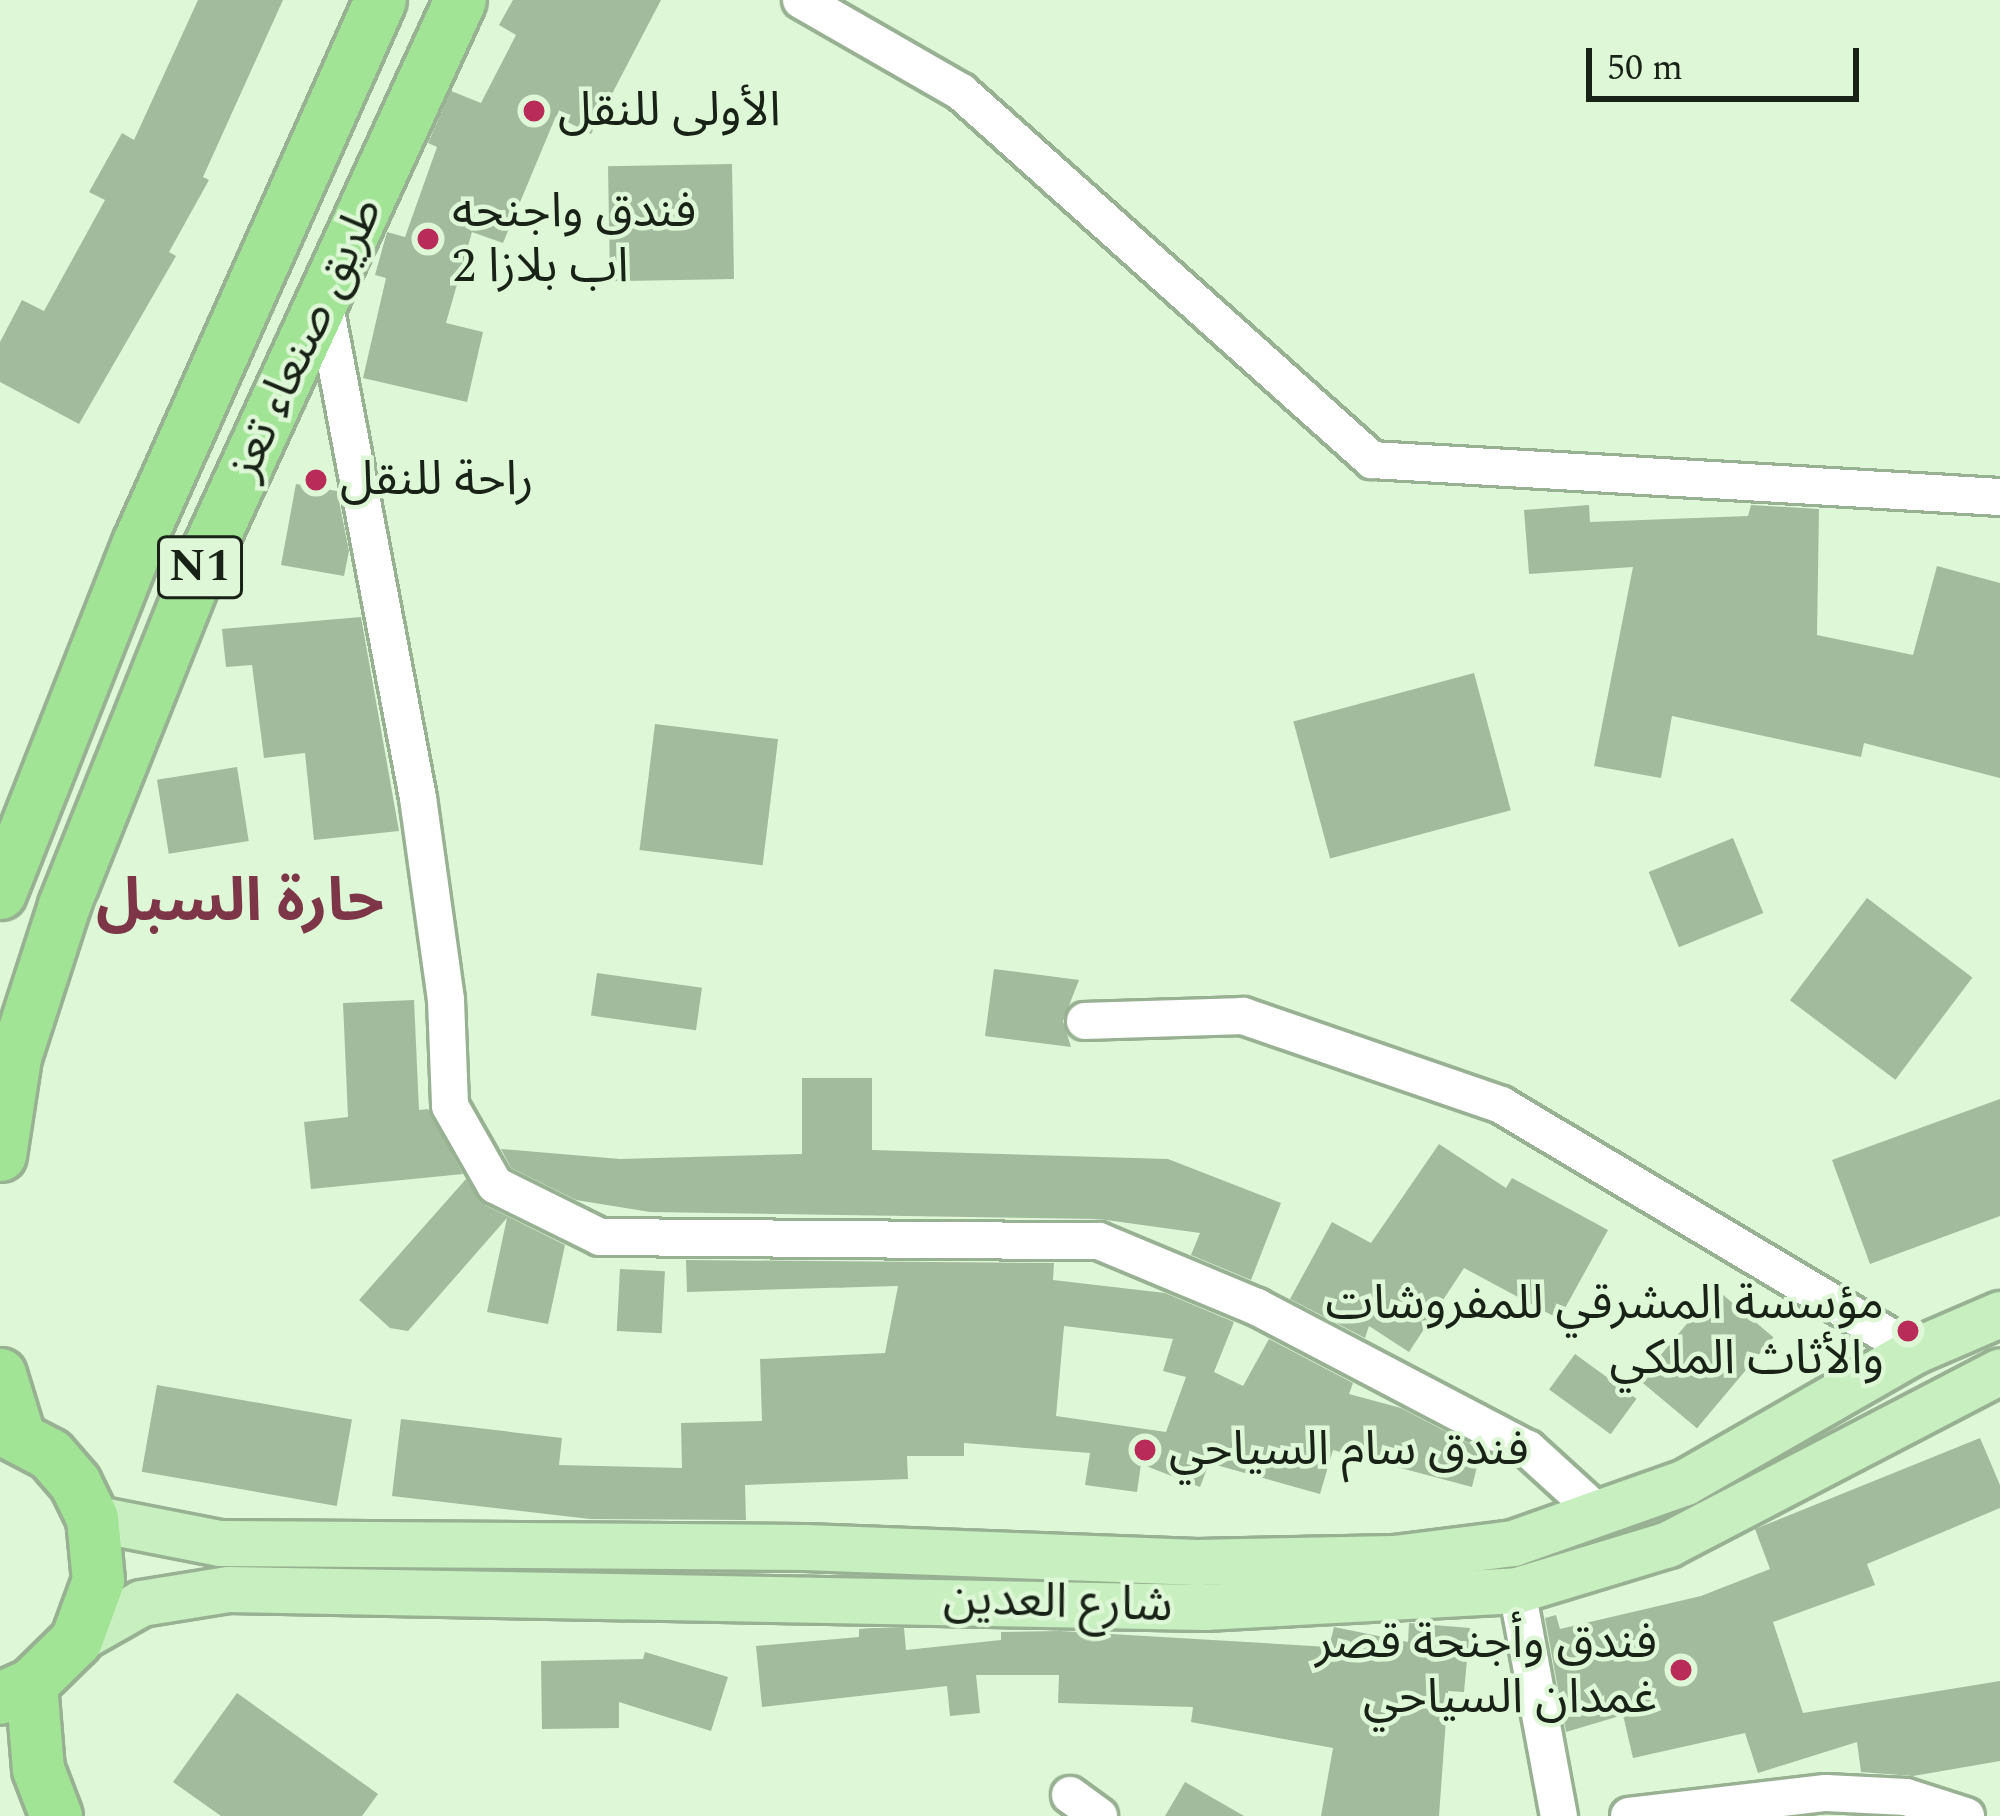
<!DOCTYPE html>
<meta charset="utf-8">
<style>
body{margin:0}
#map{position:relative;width:2000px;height:1816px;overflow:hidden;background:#ddf7d7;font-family:Spectral,"Noto Sans Arabic",serif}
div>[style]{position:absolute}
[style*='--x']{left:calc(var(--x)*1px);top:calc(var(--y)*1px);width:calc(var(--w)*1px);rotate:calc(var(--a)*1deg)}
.building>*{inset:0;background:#a3bb9d;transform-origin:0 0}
.roads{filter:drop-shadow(3px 0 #98b193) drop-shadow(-3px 0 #98b193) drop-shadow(0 3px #98b193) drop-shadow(0 -3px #98b193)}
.minor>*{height:36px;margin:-18px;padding:0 18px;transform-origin:18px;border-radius:18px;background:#fff}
.major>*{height:45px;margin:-22.5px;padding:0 22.5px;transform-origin:22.5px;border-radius:22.5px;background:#c7efbf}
.highway>*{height:51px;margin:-25.5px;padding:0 25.5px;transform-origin:25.5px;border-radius:25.5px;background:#a2e495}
.dots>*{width:33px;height:33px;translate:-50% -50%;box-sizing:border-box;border:6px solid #ddf7d7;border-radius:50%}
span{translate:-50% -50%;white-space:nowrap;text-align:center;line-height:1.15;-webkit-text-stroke:9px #ddf7d7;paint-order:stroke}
.shield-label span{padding:3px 9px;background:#ddf7d7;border:3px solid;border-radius:9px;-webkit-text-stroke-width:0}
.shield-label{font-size:45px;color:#182216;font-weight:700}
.poi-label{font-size:48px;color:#182216}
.left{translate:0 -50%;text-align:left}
.right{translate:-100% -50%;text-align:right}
.street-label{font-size:48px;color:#182216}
.district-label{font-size:60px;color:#7d3647;font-weight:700}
.scale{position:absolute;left:1586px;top:48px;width:273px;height:54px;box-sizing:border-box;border:6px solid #182216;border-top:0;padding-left:15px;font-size:36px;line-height:42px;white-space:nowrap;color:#182216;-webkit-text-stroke:9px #ddf7d7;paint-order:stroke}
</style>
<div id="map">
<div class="building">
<i style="clip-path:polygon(198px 0,283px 0,203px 177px,209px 180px,169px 252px,176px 256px,79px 424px,0 382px,0 342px,22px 300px,44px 311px,105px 200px,89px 192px,122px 133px,134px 140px)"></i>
<i style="clip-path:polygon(513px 0,661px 0,591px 134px,556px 116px,503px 243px,472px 232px,446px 323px,483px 332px,467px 402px,363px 378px,386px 278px,375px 275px,387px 232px,405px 237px,437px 147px,428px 143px,451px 91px,481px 103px,516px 35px,499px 25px)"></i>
<i style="left:732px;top:164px;width:115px;height:124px;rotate:89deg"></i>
<i style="clip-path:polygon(296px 484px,337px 491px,349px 551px,344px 576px,281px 565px)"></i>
<i style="clip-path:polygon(1589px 505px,1590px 522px,1748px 516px,1751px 505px,1819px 509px,1817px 635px,1913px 655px,1937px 566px,2000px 583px,2000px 778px,1864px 743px,1861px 757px,1672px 716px,1661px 778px,1594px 766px,1633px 567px,1529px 574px,1524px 510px)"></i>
<i style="clip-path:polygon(361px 617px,399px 831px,314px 840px,305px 753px,264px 758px,252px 665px,226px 667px,222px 629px)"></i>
<i style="left:1474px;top:673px;width:142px;height:187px;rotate:75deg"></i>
<i style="left:655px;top:724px;width:124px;height:127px;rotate:7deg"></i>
<i style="left:237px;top:767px;width:75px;height:81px;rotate:81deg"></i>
<i style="left:1733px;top:838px;width:81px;height:91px;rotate:68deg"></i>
<i style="left:1867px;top:898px;width:132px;height:128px;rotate:37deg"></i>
<i style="clip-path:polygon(994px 969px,1079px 980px,1063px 1021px,1071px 1047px,985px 1036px)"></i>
<i style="left:597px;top:973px;width:106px;height:43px;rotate:8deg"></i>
<i style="clip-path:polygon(414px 1000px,419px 1110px,428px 1109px,463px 1174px,311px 1189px,304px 1122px,348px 1117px,343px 1003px)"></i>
<i style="clip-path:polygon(802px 1078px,872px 1078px,872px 1150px,1168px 1159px,1281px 1203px,1251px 1280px,1191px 1255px,1200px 1233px,1099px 1219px,650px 1212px,576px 1200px,511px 1168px,501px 1149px,620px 1159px,802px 1154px)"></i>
<i style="clip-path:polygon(2000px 1099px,2000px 1216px,1870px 1264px,1832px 1160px)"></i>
<i style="clip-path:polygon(1439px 1144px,1506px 1188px,1512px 1178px,1608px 1230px,1559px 1319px,1464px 1268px,1409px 1352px,1369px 1326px,1365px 1338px,1290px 1299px,1332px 1222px,1371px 1243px)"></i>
<i style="clip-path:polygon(466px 1179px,485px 1205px,565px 1245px,548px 1324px,487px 1312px,507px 1218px,408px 1331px,390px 1328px,359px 1300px)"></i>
<i style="clip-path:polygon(evenodd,686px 1260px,1054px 1263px,1053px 1280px,1165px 1293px,1234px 1322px,1214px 1372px,1243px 1386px,1269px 1339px,1353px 1383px,1349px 1394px,1401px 1408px,1481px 1450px,1472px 1487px,1333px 1450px,1320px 1494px,1209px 1463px,1200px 1487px,1141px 1464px,1137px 1492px,1085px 1485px,1090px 1453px,964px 1443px,964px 1456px,907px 1456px,908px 1479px,745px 1485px,746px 1520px,590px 1519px,392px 1496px,401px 1419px,562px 1438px,559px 1465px,682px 1468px,681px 1423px,762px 1421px,760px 1359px,885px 1353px,898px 1286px,687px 1292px,686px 1260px,1064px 1326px,1173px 1339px,1163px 1371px,1186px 1377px,1166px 1432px,1056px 1416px,1064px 1326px)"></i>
<i style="left:620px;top:1269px;width:45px;height:62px;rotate:3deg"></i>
<i style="left:1716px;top:1289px;width:75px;height:119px;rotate:40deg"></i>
<i style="left:1575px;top:1354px;width:76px;height:44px;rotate:36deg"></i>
<i style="left:157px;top:1385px;width:198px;height:88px;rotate:10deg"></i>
<i style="clip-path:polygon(1980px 1438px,2000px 1485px,2000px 1508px,1867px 1564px,1875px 1585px,1773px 1622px,1803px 1713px,2000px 1681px,2000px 1761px,1913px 1776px,1861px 1772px,1857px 1742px,1758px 1773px,1745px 1733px,1633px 1758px,1623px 1715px,1566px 1732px,1545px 1618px,1556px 1615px,1560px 1629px,1701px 1596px,1770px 1569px,1755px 1529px)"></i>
<i style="clip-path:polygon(1409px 1623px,1470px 1628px,1464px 1692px,1448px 1691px,1439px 1816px,1321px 1816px,1333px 1748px,1191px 1722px,1193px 1707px,1058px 1703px,1059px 1675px,976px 1675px,980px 1713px,950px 1716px,947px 1686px,762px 1707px,756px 1646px,859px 1637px,859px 1629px,872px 1628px,904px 1628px,906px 1650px,1001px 1640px,1001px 1632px,1060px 1631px,1329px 1647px,1334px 1627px,1408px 1642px)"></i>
<i style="clip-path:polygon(645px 1652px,728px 1677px,711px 1731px,619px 1702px,619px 1728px,542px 1729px,541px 1661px,643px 1659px)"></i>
<i style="clip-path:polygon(237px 1693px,378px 1794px,362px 1816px,221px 1816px,173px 1782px)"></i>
<i style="clip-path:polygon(1185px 1782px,1244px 1816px,1165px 1816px)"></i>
</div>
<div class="roads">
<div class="minor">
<i style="--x:801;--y:0;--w:185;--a:29.9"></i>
<i style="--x:961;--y:92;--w:552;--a:41.84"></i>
<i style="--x:1372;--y:460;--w:629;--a:3.37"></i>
<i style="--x:324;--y:300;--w:507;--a:79.31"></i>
<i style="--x:418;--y:798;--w:204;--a:82.1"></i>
<i style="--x:446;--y:1000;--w:106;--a:87.8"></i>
<i style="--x:450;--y:1106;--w:91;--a:60.3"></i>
<i style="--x:495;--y:1185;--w:117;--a:26.3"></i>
<i style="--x:600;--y:1237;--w:499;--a:0.5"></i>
<i style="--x:1099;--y:1241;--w:171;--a:22.7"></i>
<i style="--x:1257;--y:1307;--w:306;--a:27.7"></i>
<i style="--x:1528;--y:1449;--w:91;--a:42.3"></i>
<i style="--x:1085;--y:1021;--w:158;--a:-1.8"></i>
<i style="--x:1243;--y:1016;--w:273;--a:19"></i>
<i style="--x:1501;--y:1105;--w:481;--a:30.8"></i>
<i style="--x:1517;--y:1590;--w:230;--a:79.5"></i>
<i style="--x:1070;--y:1795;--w:36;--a:36"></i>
<i style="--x:1629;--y:1816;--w:198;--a:-6.7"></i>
<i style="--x:1826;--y:1793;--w:80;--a:2.9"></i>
<i style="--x:1906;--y:1797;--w:63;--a:17.6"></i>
</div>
<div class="major">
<i style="--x:92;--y:1518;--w:130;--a:11.1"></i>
<i style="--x:220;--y:1543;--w:585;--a:0.39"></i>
<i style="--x:805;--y:1547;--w:392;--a:2.2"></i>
<i style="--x:1197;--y:1562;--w:197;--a:-1.2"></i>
<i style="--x:1394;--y:1558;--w:120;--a:-7.2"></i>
<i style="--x:1513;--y:1543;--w:182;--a:-19.5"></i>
<i style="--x:1685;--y:1482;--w:264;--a:-29.8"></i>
<i style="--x:1914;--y:1351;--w:94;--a:-23.3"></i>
<i style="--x:76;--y:1640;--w:75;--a:-29.6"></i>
<i style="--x:141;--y:1603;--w:88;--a:-9.1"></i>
<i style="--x:228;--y:1589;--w:977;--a:1.06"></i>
<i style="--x:1205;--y:1607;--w:312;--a:-3.1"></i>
<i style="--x:1517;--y:1590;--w:158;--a:-16.9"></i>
<i style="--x:1668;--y:1544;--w:374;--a:-27.5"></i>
</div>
<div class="highway">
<i style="--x:0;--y:893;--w:376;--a:-68.5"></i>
<i style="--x:138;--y:543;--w:594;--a:-65.98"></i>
<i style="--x:0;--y:1155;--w:99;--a:-81.3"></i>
<i style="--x:15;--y:1057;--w:160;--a:-72.1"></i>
<i style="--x:64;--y:905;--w:358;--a:-68.2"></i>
<i style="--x:197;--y:573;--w:630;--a:-65.35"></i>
<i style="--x:0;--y:1374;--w:62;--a:73"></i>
<i style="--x:0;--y:1428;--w:56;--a:27.5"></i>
<i style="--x:50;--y:1454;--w:38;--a:49"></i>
<i style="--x:75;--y:1483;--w:39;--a:64"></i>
<i style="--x:92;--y:1518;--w:62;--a:84.5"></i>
<i style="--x:98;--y:1580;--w:64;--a:110.1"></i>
<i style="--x:76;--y:1640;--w:63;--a:135.6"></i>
<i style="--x:31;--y:1684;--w:34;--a:156"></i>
<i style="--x:31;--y:1684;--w:85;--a:85.3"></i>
<i style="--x:38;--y:1769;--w:50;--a:69"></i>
</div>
</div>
<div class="dots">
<i style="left:534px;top:111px;background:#b92b59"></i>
<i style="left:428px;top:239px;background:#b92b59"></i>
<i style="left:316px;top:480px;background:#b92b59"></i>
<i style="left:1908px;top:1331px;background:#b92b59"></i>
<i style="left:1145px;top:1450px;background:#b92b59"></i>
<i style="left:1681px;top:1670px;background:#b92b59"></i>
</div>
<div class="shield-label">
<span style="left:200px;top:567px">N1</span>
</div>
<div class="poi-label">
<span class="left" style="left:558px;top:111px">الأولى للنقل</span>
<span class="left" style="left:452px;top:239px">فندق واجنحه<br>اب بلازا 2</span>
<span class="left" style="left:340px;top:480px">راحة للنقل</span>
<span class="right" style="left:1884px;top:1331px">مؤسسة المشرقي للمفروشات<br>والأثاث الملكي</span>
<span class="left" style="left:1169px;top:1450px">فندق سام السياحي</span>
<span class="right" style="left:1657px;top:1670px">فندق وأجنحة قصر<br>غمدان السياحي</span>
</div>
<div class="street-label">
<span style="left:305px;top:338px;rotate:-65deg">طريق صنعاء تعز</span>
<span style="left:1058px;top:1602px;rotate:2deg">شارع العدين</span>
</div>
<div class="district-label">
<span style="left:240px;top:902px">حارة السبل</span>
</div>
<div class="scale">50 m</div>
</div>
